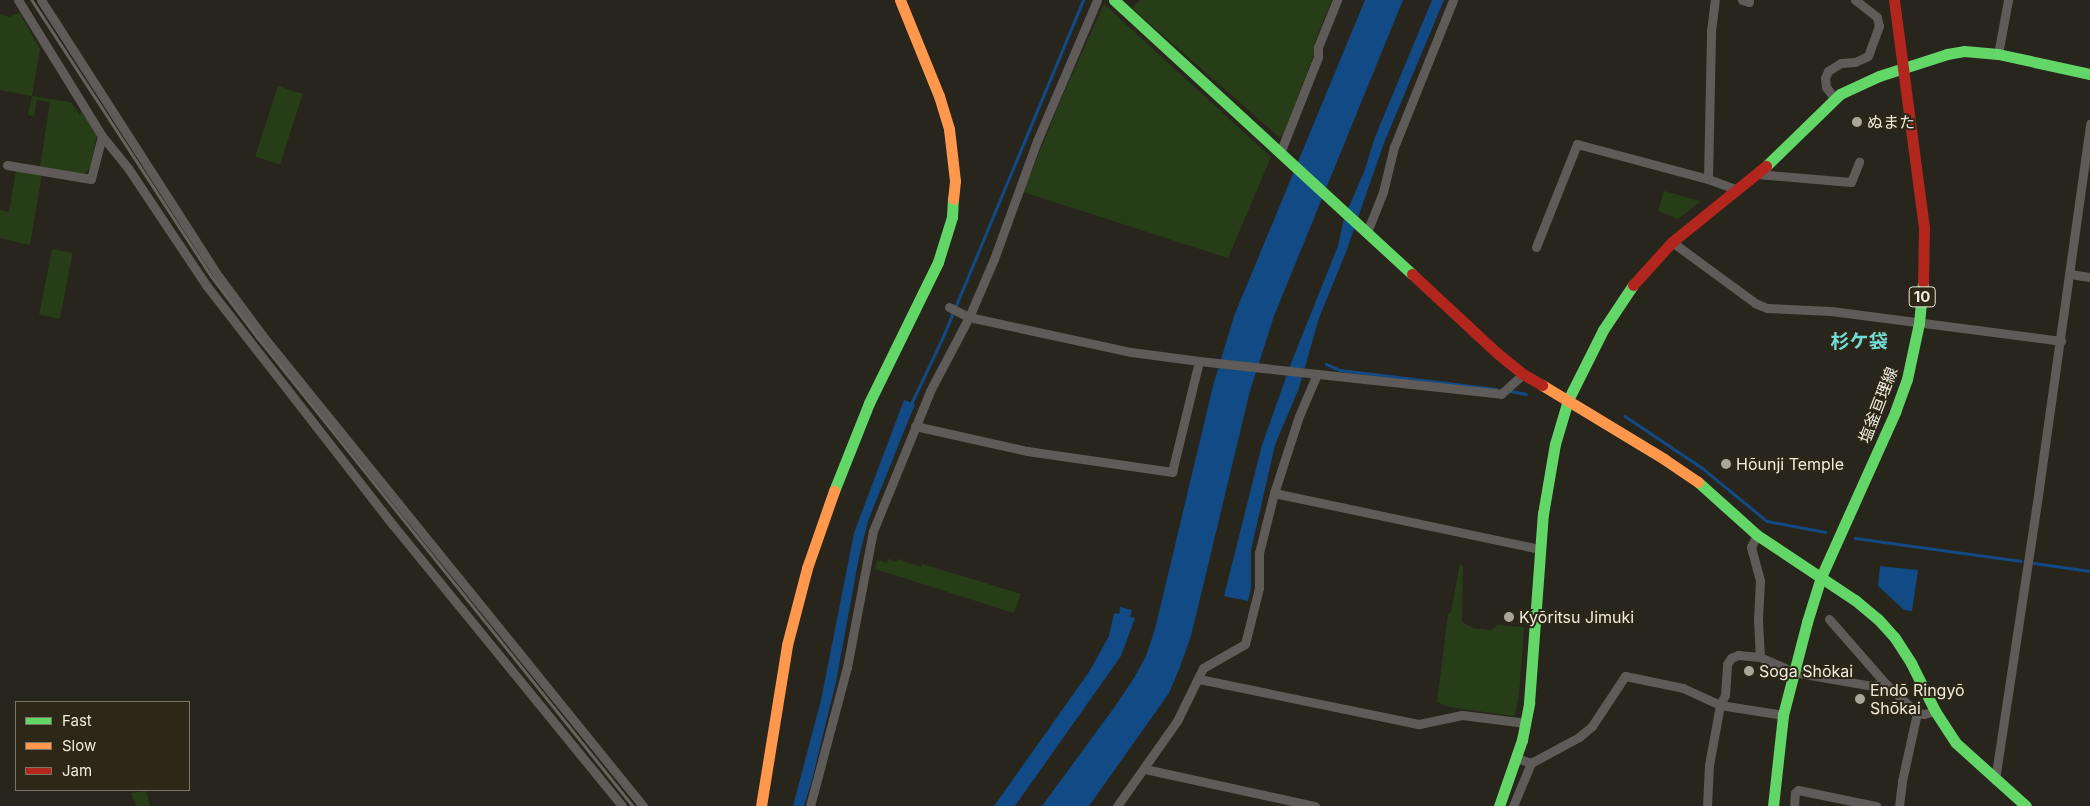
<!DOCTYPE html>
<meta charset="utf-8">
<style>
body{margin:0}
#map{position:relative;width:2090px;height:806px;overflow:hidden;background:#28251c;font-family:Inter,"Noto Sans JP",sans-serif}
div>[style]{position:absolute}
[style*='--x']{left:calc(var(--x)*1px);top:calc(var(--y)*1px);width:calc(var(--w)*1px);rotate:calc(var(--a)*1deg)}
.green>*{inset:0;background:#273d18;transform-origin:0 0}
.water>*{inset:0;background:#114a84}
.stream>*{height:2.5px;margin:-1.25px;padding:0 1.25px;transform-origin:1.25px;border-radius:1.25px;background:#114a84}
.street>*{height:9px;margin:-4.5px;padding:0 4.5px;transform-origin:4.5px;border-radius:4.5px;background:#5e5b58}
.fast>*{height:11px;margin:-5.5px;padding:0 5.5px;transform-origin:5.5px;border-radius:5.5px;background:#63d668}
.slow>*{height:11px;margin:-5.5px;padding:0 5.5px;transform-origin:5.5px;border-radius:5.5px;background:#ff974d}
.jam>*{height:11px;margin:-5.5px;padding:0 5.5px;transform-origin:5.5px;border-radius:5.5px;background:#b3261e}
.rail>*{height:2.5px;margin:-1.25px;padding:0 1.25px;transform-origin:1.25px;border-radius:1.25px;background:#66635f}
.dots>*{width:14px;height:14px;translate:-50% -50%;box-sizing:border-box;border:2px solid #2d2717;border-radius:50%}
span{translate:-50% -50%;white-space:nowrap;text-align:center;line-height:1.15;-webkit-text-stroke:4px #2d2717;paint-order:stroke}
.shield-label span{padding:1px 4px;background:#2d2717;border:1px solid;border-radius:4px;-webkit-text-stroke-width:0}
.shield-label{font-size:15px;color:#eeebe0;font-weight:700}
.poi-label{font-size:16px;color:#eeebe0}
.left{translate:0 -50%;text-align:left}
.street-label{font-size:16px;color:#eeebe0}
.quarter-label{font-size:19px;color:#72ddd7;font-weight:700}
.legend{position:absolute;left:15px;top:701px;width:175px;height:90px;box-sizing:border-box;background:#2d2717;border:1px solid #7a7567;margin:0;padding:6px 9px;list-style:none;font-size:15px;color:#eeebe0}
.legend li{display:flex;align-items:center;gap:10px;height:25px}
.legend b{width:25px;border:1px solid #7a7567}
</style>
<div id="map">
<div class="green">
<i style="clip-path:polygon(1140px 0,1332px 0,1314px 44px,1315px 52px,1283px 135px,1279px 137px,1132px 8px)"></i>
<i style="clip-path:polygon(1104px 4px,1271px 157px,1228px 258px,1023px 192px,1062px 97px)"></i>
<i style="clip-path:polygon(20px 13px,40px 49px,32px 96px,71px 102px,80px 116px,81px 110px,97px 134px,91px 167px,84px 174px,40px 167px,50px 102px,37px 100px,34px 116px,28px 115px,32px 96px,0 90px,0 14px,9px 17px)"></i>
<i style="left:278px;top:86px;width:26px;height:74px;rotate:18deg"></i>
<i style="clip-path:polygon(16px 171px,42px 174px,30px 245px,0 238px,0 210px,9px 212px)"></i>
<i style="clip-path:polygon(1664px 191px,1701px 201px,1678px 219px,1658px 211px)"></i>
<i style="left:52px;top:249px;width:21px;height:67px;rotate:11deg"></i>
<i style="clip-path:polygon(888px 559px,897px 562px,898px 559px,921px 567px,922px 564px,1021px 594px,1014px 613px,875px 569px,877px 560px,887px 563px)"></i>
<i style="clip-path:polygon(1460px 563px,1463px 567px,1462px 622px,1473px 628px,1490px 630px,1498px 625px,1524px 627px,1519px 695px,1515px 714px,1513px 716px,1449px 707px,1437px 702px,1448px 614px,1451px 612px)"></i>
<i style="clip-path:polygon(146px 791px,150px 806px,136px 806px,131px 793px)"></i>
</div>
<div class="water">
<i style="clip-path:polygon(1365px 0,1403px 0,1274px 316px,1250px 391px,1191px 636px,1180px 667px,1169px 693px,1089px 806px,1042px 806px,1116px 705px,1134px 678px,1146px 656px,1155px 629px,1213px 386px,1234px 316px)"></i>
<i style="clip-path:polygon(1432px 0,1444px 0,1384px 143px,1346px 252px,1319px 318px,1299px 388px,1275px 445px,1251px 550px,1251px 587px,1248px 601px,1224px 596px,1262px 445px,1291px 363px,1338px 246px,1344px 218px,1364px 172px,1375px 137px)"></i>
<i style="clip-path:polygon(904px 400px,915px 404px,868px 521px,859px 557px,836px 682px,811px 784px,804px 806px,793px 806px,821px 700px,854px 533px)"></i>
<i style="clip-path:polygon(1880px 566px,1918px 570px,1912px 611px,1904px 610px,1878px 586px)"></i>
<i style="clip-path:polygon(1120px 607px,1132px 610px,1130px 617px,1135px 618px,1121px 656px,1015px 806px,994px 806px,1089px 672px,1109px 636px,1114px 613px,1119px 614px)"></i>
</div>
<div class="stream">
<i style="--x:1326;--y:364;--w:15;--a:23"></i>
<i style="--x:1340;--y:370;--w:157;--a:6.9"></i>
<i style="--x:1511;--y:391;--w:15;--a:11"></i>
<i style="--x:910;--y:406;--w:74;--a:-64.5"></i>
<i style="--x:942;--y:339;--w:367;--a:-67.4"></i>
<i style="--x:1625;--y:416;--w:92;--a:33.9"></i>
<i style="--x:1701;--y:467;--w:85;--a:39.3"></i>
<i style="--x:1767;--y:521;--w:59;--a:10.7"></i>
<i style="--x:1855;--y:538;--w:167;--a:7.9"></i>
<i style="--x:2034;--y:563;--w:57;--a:8.1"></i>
</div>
<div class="street">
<i style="--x:18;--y:0;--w:160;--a:58.3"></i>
<i style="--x:102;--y:136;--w:41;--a:50.9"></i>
<i style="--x:128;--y:168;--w:141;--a:56.3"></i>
<i style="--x:206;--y:285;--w:304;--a:52.1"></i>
<i style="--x:393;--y:525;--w:362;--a:50.8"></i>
<i style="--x:41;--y:0;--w:329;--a:57.3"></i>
<i style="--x:219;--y:277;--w:72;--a:53.4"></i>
<i style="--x:262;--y:335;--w:606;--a:51.03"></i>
<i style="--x:1742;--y:0;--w:7;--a:16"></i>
<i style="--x:1749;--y:2;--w:2;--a:-90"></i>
<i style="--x:1998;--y:54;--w:55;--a:-79.5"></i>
<i style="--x:1835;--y:99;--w:15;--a:-127"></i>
<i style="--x:1826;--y:87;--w:9;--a:-96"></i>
<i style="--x:1825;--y:78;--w:8;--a:-67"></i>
<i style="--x:1828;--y:71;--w:15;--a:-32"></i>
<i style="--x:1841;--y:63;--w:14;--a:-4"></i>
<i style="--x:1855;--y:62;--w:14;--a:-25"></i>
<i style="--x:1868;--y:56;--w:32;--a:-70"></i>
<i style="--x:1879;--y:26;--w:9;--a:-103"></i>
<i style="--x:1877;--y:17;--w:28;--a:-142"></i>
<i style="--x:1280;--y:153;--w:103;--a:-68.4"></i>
<i style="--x:1318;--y:57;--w:10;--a:-90"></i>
<i style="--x:1318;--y:47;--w:51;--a:-68"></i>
<i style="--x:7;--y:165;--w:85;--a:9.5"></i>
<i style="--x:91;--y:179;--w:44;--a:-75.7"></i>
<i style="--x:1757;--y:174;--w:94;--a:4.9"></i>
<i style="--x:1851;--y:182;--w:22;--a:-68"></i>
<i style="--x:1708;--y:179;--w:148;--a:-88.8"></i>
<i style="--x:1711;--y:31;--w:31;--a:-83"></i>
<i style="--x:1367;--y:232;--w:43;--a:-68.2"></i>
<i style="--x:1383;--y:192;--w:46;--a:-76.3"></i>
<i style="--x:1394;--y:147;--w:158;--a:-68.1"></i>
<i style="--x:1672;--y:242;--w:103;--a:36.3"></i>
<i style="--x:1755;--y:303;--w:13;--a:23"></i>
<i style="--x:1767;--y:308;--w:64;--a:2.7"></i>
<i style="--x:1831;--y:311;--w:232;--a:7.4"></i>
<i style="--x:1536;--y:247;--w:111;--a:-68.3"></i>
<i style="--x:1577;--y:144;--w:136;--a:15"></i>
<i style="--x:1708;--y:179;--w:29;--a:20"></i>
<i style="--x:2070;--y:274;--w:20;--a:9"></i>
<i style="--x:949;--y:307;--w:22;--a:27"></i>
<i style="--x:969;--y:317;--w:166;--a:12.2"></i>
<i style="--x:1131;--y:352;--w:69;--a:7.5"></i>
<i style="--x:1199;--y:361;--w:304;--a:6.2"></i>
<i style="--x:1501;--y:394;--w:30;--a:-42"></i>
<i style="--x:915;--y:426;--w:115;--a:12.6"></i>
<i style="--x:1027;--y:451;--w:147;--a:8.2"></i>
<i style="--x:1172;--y:472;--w:114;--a:-76.3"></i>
<i style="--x:1274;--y:493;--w:272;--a:11.9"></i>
<i style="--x:1757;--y:535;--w:13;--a:117"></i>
<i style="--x:1751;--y:547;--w:34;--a:75"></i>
<i style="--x:1760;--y:580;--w:40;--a:92.9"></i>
<i style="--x:1758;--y:620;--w:37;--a:87"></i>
<i style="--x:1760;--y:657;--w:36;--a:24"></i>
<i style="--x:1793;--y:672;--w:80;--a:10"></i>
<i style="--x:1872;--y:686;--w:14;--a:-8"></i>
<i style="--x:1829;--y:619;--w:86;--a:48.8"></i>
<i style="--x:1886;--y:684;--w:42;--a:43.1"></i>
<i style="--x:1917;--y:713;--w:7;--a:8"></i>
<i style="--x:1924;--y:714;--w:11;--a:-15"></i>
<i style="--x:1199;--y:679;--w:225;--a:11.6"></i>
<i style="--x:1419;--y:724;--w:44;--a:-11.8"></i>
<i style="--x:1462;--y:715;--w:64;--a:7.1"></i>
<i style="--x:1516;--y:758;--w:16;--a:18"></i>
<i style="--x:1531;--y:763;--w:55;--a:-28.4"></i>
<i style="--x:1579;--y:737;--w:17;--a:-40"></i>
<i style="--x:1592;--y:726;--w:60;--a:-56.6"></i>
<i style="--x:1625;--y:676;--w:59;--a:11.7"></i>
<i style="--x:1683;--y:688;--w:41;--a:24.7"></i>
<i style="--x:1720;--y:705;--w:64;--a:9"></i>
<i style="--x:1145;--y:769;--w:174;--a:12.3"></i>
<i style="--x:1995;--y:780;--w:295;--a:-81.4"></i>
<i style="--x:2039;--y:488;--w:368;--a:-82"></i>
<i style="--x:810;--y:806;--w:144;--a:-75.1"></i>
<i style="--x:847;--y:667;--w:138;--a:-79.2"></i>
<i style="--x:873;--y:531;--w:151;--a:-67.8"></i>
<i style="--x:930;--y:391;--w:84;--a:-62.2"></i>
<i style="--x:969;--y:317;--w:63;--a:-66.7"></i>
<i style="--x:994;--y:259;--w:126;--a:-70"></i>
<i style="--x:1037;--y:141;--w:153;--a:-66.9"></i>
<i style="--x:1117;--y:806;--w:104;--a:-54.8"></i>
<i style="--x:1177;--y:721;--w:59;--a:-63.9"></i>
<i style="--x:1203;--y:668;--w:48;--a:-29.7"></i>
<i style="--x:1245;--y:644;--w:58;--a:-76"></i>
<i style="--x:1259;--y:588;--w:35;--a:-90"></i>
<i style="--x:1259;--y:553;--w:62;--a:-76"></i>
<i style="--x:1274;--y:493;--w:81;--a:-72"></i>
<i style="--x:1299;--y:416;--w:46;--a:-66.8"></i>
<i style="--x:1513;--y:806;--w:47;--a:-67.3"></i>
<i style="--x:1707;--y:806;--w:41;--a:-87.2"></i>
<i style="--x:1709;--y:765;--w:61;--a:-79.6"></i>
<i style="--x:1720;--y:705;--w:11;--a:-63"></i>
<i style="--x:1725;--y:695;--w:31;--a:-86"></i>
<i style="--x:1727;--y:664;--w:7;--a:-56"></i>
<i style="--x:1731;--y:658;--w:8;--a:-23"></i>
<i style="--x:1738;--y:655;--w:22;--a:5"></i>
<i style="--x:1794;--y:806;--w:13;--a:-86"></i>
<i style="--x:1795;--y:793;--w:4;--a:-45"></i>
<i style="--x:1798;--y:790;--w:80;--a:11.6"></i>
<i style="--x:1899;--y:806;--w:25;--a:-83"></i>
<i style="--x:1902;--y:781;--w:70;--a:-77.6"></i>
</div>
<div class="fast">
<i style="--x:1114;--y:0;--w:405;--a:42.6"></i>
<i style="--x:1766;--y:166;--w:103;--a:-44.2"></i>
<i style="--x:1840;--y:94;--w:43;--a:-24.8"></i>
<i style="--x:1879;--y:76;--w:71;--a:-17.9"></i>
<i style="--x:1947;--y:54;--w:17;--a:-10"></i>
<i style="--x:1964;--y:51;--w:34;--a:5"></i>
<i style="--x:1998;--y:54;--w:94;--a:12.3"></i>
<i style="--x:1698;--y:482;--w:79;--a:41.9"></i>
<i style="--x:1757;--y:535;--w:118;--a:33.6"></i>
<i style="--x:1855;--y:600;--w:30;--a:40"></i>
<i style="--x:1878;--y:619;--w:25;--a:48"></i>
<i style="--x:1895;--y:638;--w:30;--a:57"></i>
<i style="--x:1911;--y:663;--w:54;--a:63.4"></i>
<i style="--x:1935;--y:711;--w:38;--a:57"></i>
<i style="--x:1956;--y:743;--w:94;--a:42"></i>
<i style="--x:834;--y:491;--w:95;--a:-68.3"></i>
<i style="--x:869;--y:403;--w:157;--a:-63.9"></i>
<i style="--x:938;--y:262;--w:47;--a:-72.7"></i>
<i style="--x:952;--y:217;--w:18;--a:-87"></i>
<i style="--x:1499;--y:806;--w:70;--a:-70.8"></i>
<i style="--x:1522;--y:740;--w:38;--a:-79"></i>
<i style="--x:1529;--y:703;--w:190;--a:-85.8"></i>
<i style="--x:1543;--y:514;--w:71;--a:-80.3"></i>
<i style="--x:1555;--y:444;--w:46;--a:-73.5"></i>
<i style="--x:1568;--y:400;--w:78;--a:-63.4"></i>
<i style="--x:1603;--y:330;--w:54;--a:-56.3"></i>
<i style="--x:1773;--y:806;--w:92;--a:-83.7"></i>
<i style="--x:1783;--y:715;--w:96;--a:-75.5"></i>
<i style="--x:1807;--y:622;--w:47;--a:-72.7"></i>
<i style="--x:1821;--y:577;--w:181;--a:-65.8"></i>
<i style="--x:1895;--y:412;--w:35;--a:-70"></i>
<i style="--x:1907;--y:379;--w:57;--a:-77.9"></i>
<i style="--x:1919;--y:323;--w:41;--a:-84.4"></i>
</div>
<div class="slow">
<i style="--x:900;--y:0;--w:104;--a:67.9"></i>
<i style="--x:939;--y:96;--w:34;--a:73"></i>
<i style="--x:949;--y:129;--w:52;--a:83.4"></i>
<i style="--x:955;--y:181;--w:18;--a:96"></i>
<i style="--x:1542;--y:385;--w:143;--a:31.2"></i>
<i style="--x:1664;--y:459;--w:41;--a:34.1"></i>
<i style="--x:761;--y:806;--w:163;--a:-80.8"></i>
<i style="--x:787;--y:645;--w:80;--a:-75.4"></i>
<i style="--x:807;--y:568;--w:82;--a:-70.7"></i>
</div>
<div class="jam">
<i style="--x:1894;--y:0;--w:229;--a:82.5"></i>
<i style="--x:1924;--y:227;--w:55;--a:91"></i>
<i style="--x:1412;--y:274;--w:116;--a:42.9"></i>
<i style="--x:1497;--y:353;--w:33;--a:39"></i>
<i style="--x:1523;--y:374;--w:22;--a:30"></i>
<i style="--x:1633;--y:285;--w:58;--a:-47.8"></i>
<i style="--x:1672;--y:242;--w:121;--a:-39"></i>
</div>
<div class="rail">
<i style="--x:32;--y:0;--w:330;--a:57"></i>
<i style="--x:212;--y:277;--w:76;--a:53"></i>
<i style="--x:258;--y:338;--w:600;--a:51.3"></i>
</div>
<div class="dots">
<i style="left:1857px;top:122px;background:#a9a69b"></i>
<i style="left:1726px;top:464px;background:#a9a69b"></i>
<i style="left:1509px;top:617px;background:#a9a69b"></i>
<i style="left:1749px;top:671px;background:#a9a69b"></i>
<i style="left:1860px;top:699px;background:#a9a69b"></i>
</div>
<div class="shield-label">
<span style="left:1922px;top:297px">10</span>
</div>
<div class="poi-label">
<span class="left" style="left:1867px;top:122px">ぬまた</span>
<span class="left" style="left:1736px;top:464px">Hōunji Temple</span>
<span class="left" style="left:1519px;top:617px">Kyōritsu Jimuki</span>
<span class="left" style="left:1759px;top:671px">Soga Shōkai</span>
<span class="left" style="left:1870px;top:699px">Endō Ringyō<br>Shōkai</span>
</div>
<div class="street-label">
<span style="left:1878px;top:405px;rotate:-69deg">塩釜亘理線</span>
</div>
<div class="quarter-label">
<span style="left:1859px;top:342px">杉ケ袋</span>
</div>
<ul class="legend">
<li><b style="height:6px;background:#63d668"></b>Fast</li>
<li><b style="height:6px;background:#ff974d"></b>Slow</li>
<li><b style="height:6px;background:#b3261e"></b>Jam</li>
</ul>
</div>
